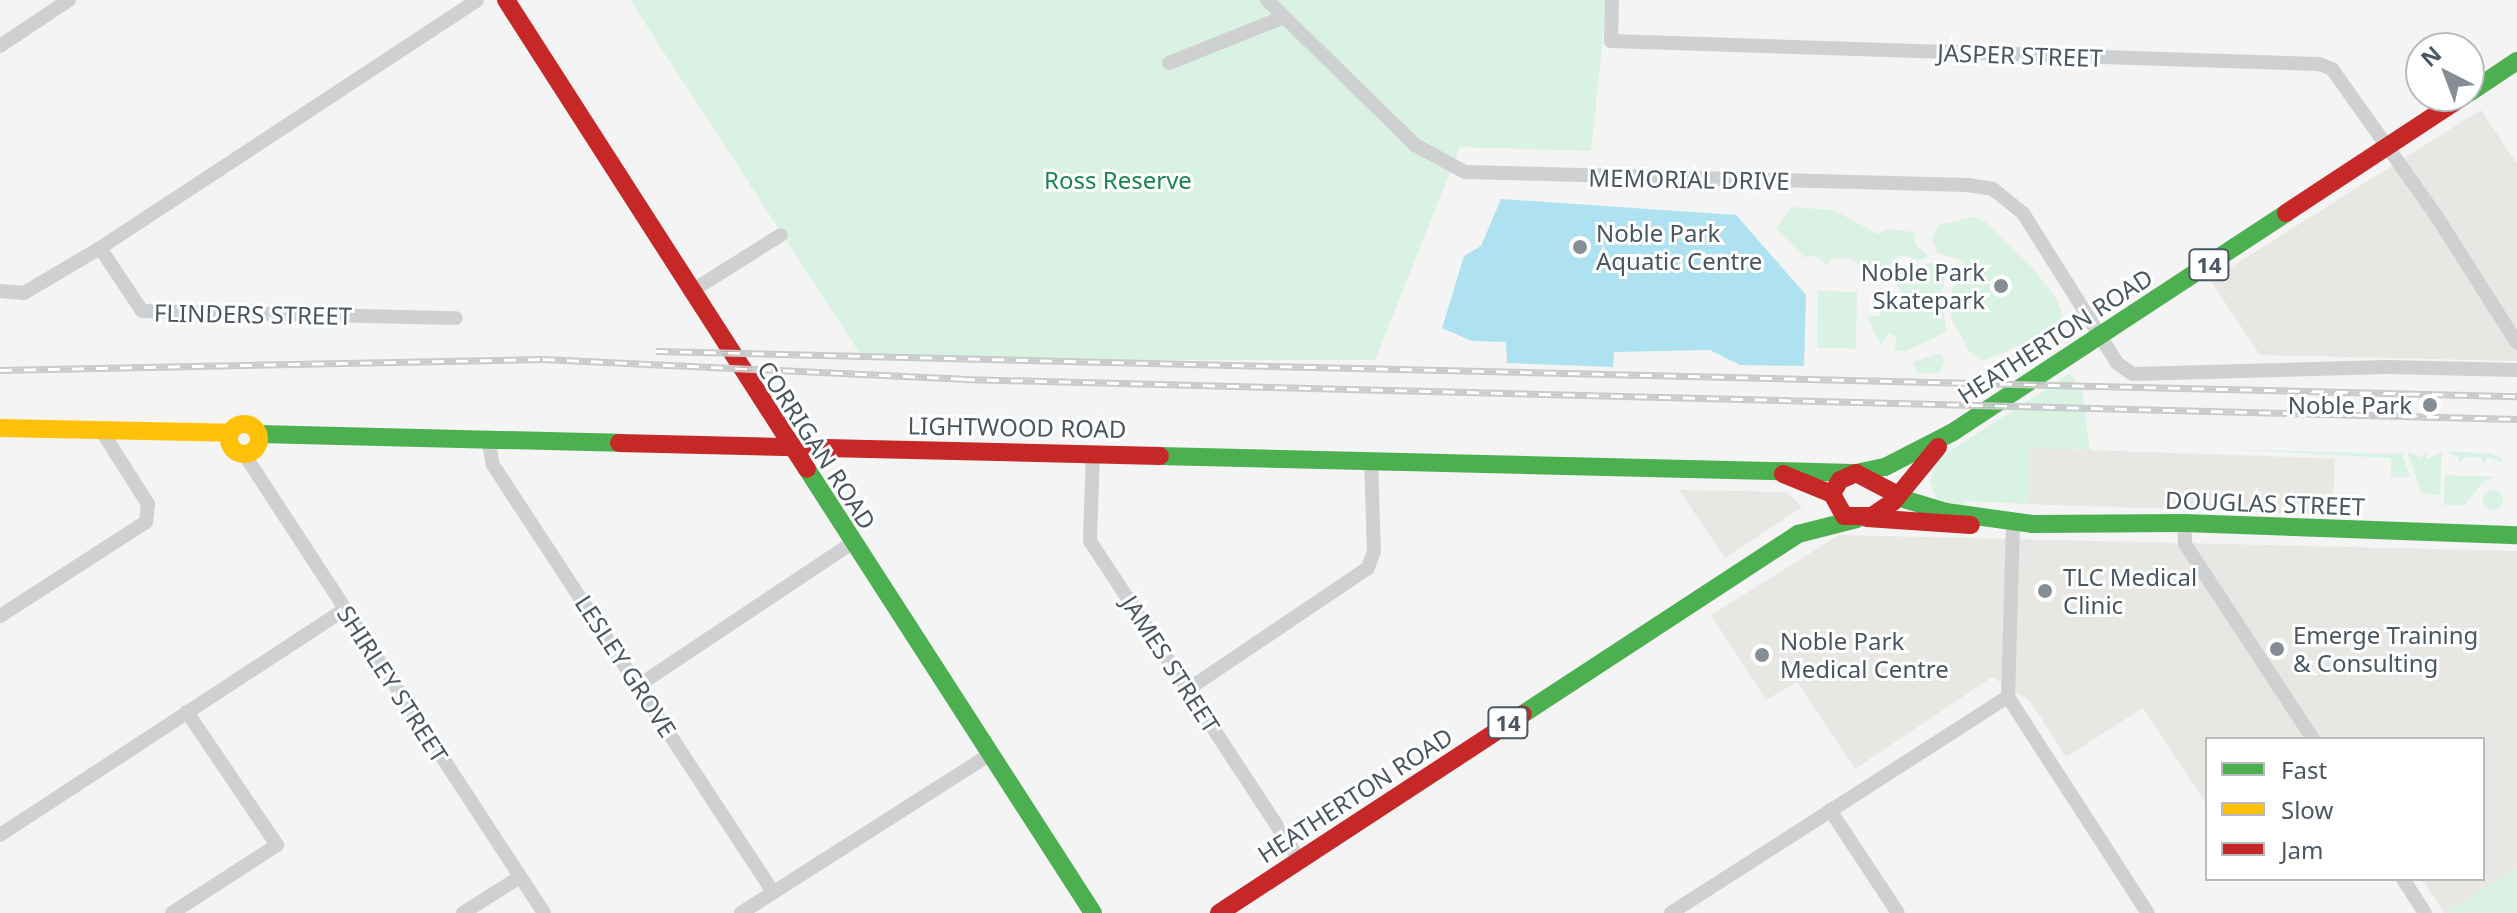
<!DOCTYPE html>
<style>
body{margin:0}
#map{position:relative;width:2517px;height:913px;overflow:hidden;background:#f4f4f4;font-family:"Noto Sans",sans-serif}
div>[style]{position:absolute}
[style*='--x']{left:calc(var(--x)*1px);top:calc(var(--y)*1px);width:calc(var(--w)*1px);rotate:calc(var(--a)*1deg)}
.commercial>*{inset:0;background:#e8e7e3;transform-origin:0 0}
.green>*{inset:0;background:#d9f2e3;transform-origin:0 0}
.round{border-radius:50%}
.water>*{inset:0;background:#aee2f0}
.street>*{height:14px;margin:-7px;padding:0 7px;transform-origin:7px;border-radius:7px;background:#ced0d2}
.fast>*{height:18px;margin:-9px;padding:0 9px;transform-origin:9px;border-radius:9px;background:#4caf50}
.slow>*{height:18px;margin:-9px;padding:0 9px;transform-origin:9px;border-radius:9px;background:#ffc107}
.slow>.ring{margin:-9px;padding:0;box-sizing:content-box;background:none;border:18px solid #ffc107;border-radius:50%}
.jam>*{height:18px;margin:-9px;padding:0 9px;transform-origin:9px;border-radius:9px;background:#c62828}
.rail>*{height:7px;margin-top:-3.5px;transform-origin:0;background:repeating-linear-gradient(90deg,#fff 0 12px,#c9cacc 0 24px);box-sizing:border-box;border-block:2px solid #c9cacc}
.dots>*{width:22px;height:22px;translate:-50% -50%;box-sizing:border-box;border:4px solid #fff;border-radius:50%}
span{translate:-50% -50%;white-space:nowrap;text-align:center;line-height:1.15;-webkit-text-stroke:6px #fff;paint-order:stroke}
.shield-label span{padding:2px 6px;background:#fff;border:2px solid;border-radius:6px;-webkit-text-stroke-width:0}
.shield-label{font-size:22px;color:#4a5661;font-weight:700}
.street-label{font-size:24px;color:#4a5661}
.park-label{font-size:24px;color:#17864f}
.poi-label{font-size:24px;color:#4a5661}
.left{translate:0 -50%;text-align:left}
.right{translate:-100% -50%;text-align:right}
.legend{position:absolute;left:2205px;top:737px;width:280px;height:144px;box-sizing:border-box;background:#fff;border:2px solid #b7bbc0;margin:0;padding:10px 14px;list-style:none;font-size:24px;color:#4a5661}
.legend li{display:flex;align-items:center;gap:16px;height:40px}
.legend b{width:40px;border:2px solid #b7bbc0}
.north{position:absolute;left:2405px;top:32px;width:80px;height:80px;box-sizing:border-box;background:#fff;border:2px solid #b7bbc0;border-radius:50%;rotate:318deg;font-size:22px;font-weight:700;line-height:32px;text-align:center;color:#4a5661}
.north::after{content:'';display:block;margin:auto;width:28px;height:36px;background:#868d94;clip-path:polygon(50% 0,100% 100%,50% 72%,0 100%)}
</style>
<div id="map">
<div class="commercial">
<i style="clip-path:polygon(2481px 110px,2517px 164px,2517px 361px,2260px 355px,2210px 280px)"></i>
<i style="left:2029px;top:448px;width:306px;height:56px;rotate:2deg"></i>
<i style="clip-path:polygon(1679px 490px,1787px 492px,1802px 507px,1725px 558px)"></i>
<i style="clip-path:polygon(1839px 535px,2517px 551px,2517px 913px,2444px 913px,2422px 879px,2483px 879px,2483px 739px,2207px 739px,2207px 805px,2143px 708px,2066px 757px,2030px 701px,1992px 677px,1855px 769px,1797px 682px,1766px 700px,1711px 615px)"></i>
</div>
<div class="green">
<i style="clip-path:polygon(630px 0,1607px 0,1591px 151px,1460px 147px,1375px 360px,864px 360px)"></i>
<i style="clip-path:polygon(1791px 207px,1833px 210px,1878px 234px,1888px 229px,1913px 232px,1917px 246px,1929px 257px,1920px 260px,1902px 255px,1893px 260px,1892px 270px,1878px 269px,1870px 276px,1852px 259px,1835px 257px,1827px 265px,1816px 256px,1804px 257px,1776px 229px)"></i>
<i style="clip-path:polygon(1973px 217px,1984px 221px,2031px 266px,2057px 299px,2062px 316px,2056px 330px,1983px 361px,1969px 351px,1951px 318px,1952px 289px,1966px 271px,1963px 261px,1937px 253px,1932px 238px,1939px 225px)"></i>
<i style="clip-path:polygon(1928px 263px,1939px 263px,1946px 272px,1941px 298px,1947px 332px,1906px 351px,1894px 351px,1897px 338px,1889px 333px,1881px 345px,1867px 317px,1878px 316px,1902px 293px,1897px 284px)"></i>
<i style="left:1818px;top:291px;width:39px;height:57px;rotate:1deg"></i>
<i style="clip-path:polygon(1940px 353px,1944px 359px,1940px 373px,1917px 373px,1913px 362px)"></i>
<i style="clip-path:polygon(2070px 373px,2082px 390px,2090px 450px,2030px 448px,2029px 504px,1966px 501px,1960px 507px,1937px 499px,1930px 482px,1938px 459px)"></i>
<i style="clip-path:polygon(2228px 449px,2402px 454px,2410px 477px,2391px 477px,2391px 458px)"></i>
<i style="clip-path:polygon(2408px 452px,2421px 458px,2426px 452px,2427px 459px,2442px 453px,2440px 495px,2421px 493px)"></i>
<i style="clip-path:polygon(2446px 452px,2488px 453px,2500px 457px,2502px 462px,2489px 457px,2483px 464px,2481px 457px,2465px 457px,2459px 463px,2458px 457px)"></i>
<i style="clip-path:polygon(2445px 475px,2495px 477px,2483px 482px,2465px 505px,2444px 505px)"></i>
<i class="round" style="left:2483px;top:490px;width:20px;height:20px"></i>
<i style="clip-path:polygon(2517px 868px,2517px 913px,2445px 913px)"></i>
</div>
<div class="water">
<i style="clip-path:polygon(1501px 199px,1736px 215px,1806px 295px,1804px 366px,1740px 365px,1710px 350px,1614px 352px,1613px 367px,1507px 363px,1506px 342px,1472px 341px,1442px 328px,1464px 256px,1481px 246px)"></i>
</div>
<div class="street">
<i style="--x:1267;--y:0;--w:207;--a:44.4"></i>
<i style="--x:1415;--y:145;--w:57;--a:28.4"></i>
<i style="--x:1465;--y:172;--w:503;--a:1.48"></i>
<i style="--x:1968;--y:185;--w:25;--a:9"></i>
<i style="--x:1993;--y:189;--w:38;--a:39"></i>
<i style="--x:2023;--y:213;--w:177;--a:57.9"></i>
<i style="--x:2117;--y:363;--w:19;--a:35"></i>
<i style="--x:2133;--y:374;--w:254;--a:-1.6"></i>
<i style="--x:2387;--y:367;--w:130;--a:1.3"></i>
<i style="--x:1612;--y:0;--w:41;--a:91.4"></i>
<i style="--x:1611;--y:41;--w:708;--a:1.86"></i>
<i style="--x:2319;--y:64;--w:14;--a:21"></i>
<i style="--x:2332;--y:69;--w:181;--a:54.6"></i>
<i style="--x:2437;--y:217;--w:149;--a:57.6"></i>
<i style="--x:0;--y:46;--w:83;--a:-33.7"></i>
<i style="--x:1169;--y:63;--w:124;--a:-21.8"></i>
<i style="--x:100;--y:248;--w:451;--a:-33.3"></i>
<i style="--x:0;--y:291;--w:24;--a:5"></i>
<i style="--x:24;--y:293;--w:88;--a:-30.6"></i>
<i style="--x:100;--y:248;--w:76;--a:56.3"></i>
<i style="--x:142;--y:311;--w:314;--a:1.3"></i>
<i style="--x:690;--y:292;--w:107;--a:-32.1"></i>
<i style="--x:488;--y:438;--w:27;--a:80"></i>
<i style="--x:493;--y:465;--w:511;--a:56.75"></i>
<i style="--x:244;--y:454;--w:548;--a:56.83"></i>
<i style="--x:1093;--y:454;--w:87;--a:92"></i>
<i style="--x:1090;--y:541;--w:383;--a:56.7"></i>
<i style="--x:2013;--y:522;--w:175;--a:91.6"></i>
<i style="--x:2008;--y:697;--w:257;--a:57.1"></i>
<i style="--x:2184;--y:523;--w:21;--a:87"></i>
<i style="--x:2185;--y:544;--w:233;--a:56.7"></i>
<i style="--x:0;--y:616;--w:174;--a:-32.8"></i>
<i style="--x:146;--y:522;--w:18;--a:-84"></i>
<i style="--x:148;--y:504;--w:88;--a:-122.4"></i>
<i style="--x:639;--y:685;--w:256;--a:-33.7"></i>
<i style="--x:1187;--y:690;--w:218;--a:-34"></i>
<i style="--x:1368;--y:568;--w:18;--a:-71"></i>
<i style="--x:1374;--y:551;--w:91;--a:-91.9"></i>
<i style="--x:1830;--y:810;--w:123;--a:56.6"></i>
<i style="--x:0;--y:835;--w:411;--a:-33.2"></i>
<i style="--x:2403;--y:879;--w:40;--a:57.1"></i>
<i style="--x:172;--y:913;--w:125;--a:-32.9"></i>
<i style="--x:277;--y:845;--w:161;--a:-124.1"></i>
<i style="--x:463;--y:913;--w:67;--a:-32.3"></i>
<i style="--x:741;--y:913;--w:296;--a:-32.5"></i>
<i style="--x:1671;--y:913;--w:400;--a:-32.7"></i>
</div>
<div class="fast">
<i style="--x:2469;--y:93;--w:58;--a:-33.7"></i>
<i style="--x:259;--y:434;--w:360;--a:1.4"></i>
<i style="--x:1160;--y:456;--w:694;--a:1.4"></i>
<i style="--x:807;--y:469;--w:528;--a:57.21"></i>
<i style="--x:1856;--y:473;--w:30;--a:-12"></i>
<i style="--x:1885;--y:467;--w:76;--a:-27.2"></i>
<i style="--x:1953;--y:432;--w:399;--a:-33.3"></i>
<i style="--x:1897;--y:497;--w:51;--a:17"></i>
<i style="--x:1946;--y:512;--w:87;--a:7.9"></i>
<i style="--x:2032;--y:524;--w:152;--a:-0.4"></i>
<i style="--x:2184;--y:523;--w:333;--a:2.1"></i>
<i style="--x:1523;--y:714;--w:329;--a:-33.2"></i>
<i style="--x:1798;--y:534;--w:61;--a:-14.3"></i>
</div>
<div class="slow">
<i class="ring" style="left:229px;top:424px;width:12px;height:12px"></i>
<i style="--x:0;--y:428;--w:230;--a:1.2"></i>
</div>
<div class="jam">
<i style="--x:506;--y:0;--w:557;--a:57.31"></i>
<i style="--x:2286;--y:213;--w:213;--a:-33.3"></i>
<i style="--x:619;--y:443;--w:541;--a:1.38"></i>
<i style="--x:1783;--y:474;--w:53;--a:22.2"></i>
<i style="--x:1898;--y:495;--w:47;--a:-152.4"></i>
<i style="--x:1856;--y:473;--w:17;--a:156"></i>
<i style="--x:1840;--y:480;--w:16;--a:120"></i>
<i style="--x:1832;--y:494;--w:25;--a:61"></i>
<i style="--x:1844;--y:516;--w:28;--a:0"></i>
<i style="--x:1872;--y:516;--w:25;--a:-34"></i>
<i style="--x:1893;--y:502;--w:71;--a:-50.7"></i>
<i style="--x:1867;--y:518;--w:104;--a:3.9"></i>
<i style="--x:1219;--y:913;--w:363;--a:-33.2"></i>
</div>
<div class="rail">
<i style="--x:656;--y:351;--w:1862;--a:1.39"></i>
<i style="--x:0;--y:370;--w:543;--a:-1.16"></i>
<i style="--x:543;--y:359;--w:420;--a:2.7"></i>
<i style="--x:963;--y:379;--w:1555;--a:1.47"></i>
</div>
<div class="dots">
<i style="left:1580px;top:247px;background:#868d94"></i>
<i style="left:2001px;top:286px;background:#868d94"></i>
<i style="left:2430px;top:405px;background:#868d94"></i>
<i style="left:2045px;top:591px;background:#868d94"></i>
<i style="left:2277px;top:649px;background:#868d94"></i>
<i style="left:1762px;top:655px;background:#868d94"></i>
</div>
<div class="shield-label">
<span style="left:2209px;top:265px">14</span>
<span style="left:1508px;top:723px">14</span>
</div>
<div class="street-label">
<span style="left:2020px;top:55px;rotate:2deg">JASPER STREET</span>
<span style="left:1689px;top:179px;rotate:1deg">MEMORIAL DRIVE</span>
<span style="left:253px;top:314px;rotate:1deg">FLINDERS STREET</span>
<span style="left:2055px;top:336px;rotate:-33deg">HEATHERTON ROAD</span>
<span style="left:1017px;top:427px;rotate:1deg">LIGHTWOOD ROAD</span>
<span style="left:817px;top:445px;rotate:57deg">CORRIGAN ROAD</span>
<span style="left:2265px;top:503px;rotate:2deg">DOUGLAS STREET</span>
<span style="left:1171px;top:664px;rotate:57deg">JAMES STREET</span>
<span style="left:626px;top:666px;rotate:57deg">LESLEY GROVE</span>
<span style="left:393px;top:684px;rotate:57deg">SHIRLEY STREET</span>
<span style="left:1355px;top:795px;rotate:-33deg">HEATHERTON ROAD</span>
</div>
<div class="park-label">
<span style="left:1118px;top:180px">Ross Reserve</span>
</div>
<div class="poi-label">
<span class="left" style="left:1596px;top:247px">Noble Park<br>Aquatic Centre</span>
<span class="right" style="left:1985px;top:286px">Noble Park<br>Skatepark</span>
<span class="right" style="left:2412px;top:405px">Noble Park</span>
<span class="left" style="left:2063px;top:591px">TLC Medical<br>Clinic</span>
<span class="left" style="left:2293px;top:649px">Emerge Training<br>&amp; Consulting</span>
<span class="left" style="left:1780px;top:655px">Noble Park<br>Medical Centre</span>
</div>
<ul class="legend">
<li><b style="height:10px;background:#4caf50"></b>Fast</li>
<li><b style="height:10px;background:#ffc107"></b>Slow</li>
<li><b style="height:10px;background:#c62828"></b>Jam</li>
</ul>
<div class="north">N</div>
</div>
